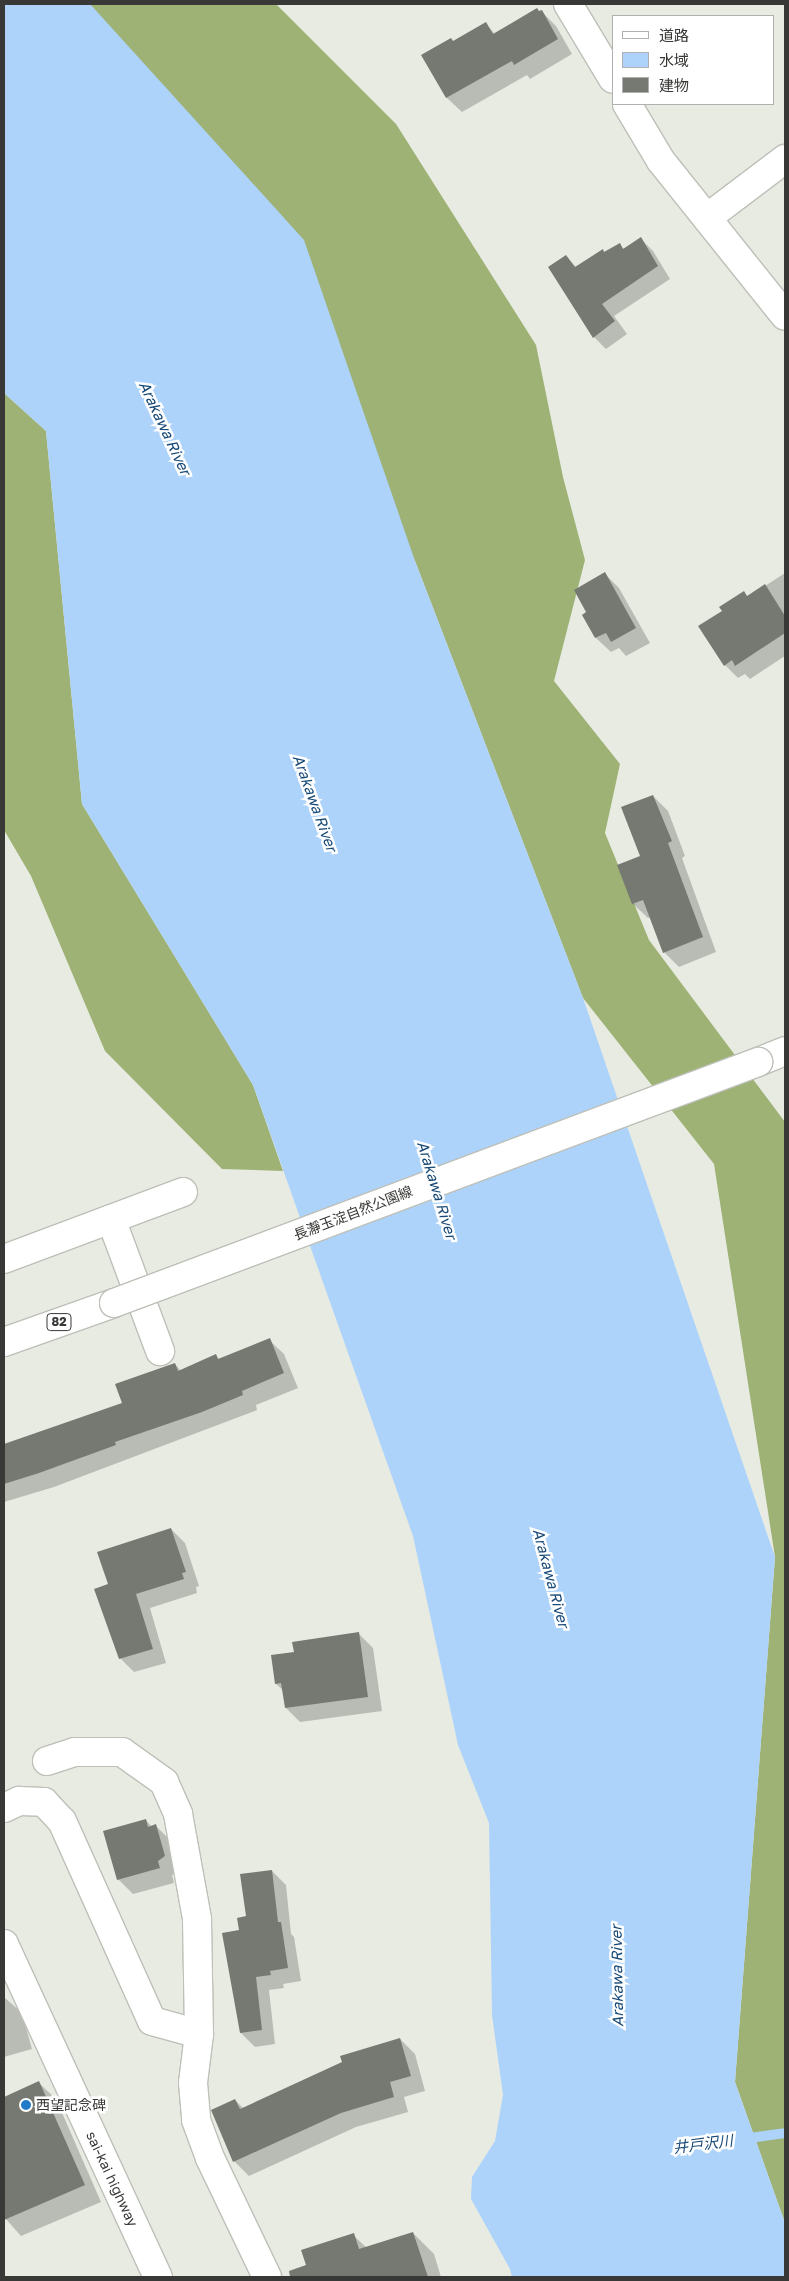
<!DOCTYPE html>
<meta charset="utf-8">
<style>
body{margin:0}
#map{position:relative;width:789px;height:2281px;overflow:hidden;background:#e8ebe2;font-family:"Golos Text","Noto Sans JP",sans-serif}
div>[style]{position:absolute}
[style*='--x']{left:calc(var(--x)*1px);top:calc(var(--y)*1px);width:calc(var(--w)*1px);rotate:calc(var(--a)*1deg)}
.forest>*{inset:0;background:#9eb275}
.water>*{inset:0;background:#add3fb}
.shadow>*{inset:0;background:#0003}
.stream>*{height:10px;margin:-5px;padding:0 5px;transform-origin:5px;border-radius:5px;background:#add3fb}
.building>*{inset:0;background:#767972}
.roads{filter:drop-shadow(1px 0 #bdc0b8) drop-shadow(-1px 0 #bdc0b8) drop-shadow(0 1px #bdc0b8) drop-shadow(0 -1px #bdc0b8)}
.minor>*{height:28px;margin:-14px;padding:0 14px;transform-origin:14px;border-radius:14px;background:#fff}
.tertiary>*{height:28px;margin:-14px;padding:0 14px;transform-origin:14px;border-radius:14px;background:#fff}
.primary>*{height:28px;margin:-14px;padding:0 14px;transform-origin:14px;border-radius:14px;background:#fff}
.trunk>*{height:28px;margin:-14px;padding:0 14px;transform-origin:14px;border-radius:14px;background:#fff}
.bridges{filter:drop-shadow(1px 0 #bdc0b8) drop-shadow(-1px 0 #bdc0b8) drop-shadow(0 1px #bdc0b8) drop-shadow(0 -1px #bdc0b8)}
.primary-bridge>*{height:28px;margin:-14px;padding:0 14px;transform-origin:14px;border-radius:14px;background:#fff}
.dots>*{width:14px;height:14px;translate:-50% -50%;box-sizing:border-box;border:2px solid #fff;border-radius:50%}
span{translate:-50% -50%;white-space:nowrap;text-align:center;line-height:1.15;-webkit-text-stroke:5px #fff;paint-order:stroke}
.shield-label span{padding:1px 4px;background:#fff;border:1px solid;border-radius:4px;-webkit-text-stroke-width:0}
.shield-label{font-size:12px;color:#383936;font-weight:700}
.street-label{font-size:14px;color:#383936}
.poi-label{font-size:14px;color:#383936}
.left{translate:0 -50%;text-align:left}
.water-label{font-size:15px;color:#184a77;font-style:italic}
.frame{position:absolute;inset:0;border:5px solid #383936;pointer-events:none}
.legend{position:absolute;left:612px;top:15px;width:162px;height:90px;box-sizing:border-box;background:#fff;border:1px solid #afb0af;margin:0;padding:6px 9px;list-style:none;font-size:15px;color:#383936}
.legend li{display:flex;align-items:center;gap:10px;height:25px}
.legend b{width:25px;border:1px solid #afb0af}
</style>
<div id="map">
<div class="forest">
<i style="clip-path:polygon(90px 4px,276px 4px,396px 124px,536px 345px,563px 477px,585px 560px,554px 681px,620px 764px,605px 833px,649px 940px,785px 1122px,785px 2223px,735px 2082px,775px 1557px,714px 1164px,583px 998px,415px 561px)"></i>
<i style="clip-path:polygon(4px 393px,46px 431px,82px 804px,253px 1085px,283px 1171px,222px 1169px,105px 1051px,31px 876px,4px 830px)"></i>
</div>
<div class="water">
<i style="clip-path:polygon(4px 4px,90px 4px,304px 240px,415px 561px,583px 998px,775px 1557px,735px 2082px,785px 2223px,785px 2277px,512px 2277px,510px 2269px,471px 2199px,472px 2177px,495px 2141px,503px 2095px,492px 2015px,489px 1823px,458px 1745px,413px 1536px,253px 1085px,82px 804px,46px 431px,4px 393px)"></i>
</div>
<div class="shadow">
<i style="clip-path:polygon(542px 12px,556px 26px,572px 54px,530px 79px,527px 75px,462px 112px,447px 98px,423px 55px,453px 42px,486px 24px,495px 34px)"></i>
<i style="clip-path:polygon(641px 239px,653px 251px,670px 279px,614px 316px,627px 334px,606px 349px,594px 337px,566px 257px,576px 267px,619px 245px,624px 249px)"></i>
<i style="clip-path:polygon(604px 573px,619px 588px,650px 643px,626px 656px,619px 648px,611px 652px,596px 638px,584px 615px,588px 613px)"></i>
<i style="clip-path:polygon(785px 573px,785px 656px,750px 679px,745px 674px,738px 678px,725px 665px,748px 597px)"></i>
<i style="clip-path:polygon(653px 796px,668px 811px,685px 856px,682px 858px,716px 952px,679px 967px,664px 952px,651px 917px,648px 918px,633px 904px)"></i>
<i style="clip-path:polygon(269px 1340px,284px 1354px,298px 1388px,256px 1405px,257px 1410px,54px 1487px,4px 1502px,4px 1445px,124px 1403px,175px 1364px,181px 1371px,216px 1356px,220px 1360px)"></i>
<i style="clip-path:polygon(171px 1529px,185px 1543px,199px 1586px,196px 1587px,197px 1593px,150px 1608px,166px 1663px,134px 1672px,120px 1658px,109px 1585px)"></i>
<i style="clip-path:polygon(359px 1634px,373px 1648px,382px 1711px,300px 1722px,286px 1708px,284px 1691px,276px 1684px,272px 1656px,295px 1653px)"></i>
<i style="clip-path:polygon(146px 1820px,152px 1827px,156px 1826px,171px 1841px,179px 1871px,172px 1875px,174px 1883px,133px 1894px,118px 1879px)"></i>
<i style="clip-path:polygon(272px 1871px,286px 1885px,291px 1934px,294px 1937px,301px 1981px,283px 1984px,284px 1988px,269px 1990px,275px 2044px,255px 2047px,241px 2033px,240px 1931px)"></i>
<i style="clip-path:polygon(4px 1997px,22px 2013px,32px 2049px,4px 2057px)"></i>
<i style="clip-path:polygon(400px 2039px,415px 2054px,425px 2091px,404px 2097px,408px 2112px,356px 2127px,249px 2176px,234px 2161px,212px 2111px,235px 2100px,244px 2109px)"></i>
<i style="clip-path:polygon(39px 2083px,56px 2099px,101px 2202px,21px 2236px,4px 2217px,4px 2098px)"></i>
<i style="clip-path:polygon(413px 2233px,434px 2254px,441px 2277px,311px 2277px,302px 2251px,353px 2235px,367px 2248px)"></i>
</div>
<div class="stream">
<i style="--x:742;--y:2139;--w:43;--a:-7.9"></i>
</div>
<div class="building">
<i style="clip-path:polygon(537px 8px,539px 11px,542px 10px,558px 39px,514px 65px,512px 61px,446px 98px,421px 55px,451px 38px,453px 41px,486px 22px,493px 34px)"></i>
<i style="clip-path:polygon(641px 237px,658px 266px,602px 304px,615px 321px,593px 338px,548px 267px,566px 255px,575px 267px,603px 249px,604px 252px,620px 243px,623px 249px)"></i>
<i style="clip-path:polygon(605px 572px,636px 628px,611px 642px,606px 633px,595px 638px,582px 615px,586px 612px,574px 590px)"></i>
<i style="clip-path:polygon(765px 584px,785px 616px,785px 633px,735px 666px,732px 660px,724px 666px,698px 626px,722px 611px,719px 607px,744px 591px,747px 596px)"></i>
<i style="clip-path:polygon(653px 795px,672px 841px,668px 843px,703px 937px,663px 953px,643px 900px,632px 904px,617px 865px,640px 856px,621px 807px)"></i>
<i style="clip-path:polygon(270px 1338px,284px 1373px,242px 1391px,243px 1395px,202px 1412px,115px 1442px,116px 1445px,39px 1473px,4px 1484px,4px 1444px,122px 1403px,115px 1384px,175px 1363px,178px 1371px,216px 1354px,218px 1359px)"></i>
<i style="clip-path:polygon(171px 1528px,186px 1572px,182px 1573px,184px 1579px,136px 1594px,153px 1649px,119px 1659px,94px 1589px,108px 1584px,97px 1552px)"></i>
<i style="clip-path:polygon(359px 1632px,368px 1697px,285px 1708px,281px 1683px,275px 1684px,271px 1655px,294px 1652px,292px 1642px)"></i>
<i style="clip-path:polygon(146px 1819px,148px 1827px,156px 1824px,165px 1856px,158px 1861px,160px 1868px,117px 1880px,103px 1831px)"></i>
<i style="clip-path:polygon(272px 1870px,278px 1922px,281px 1922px,288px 1968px,270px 1971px,271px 1975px,256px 1977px,262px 2030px,240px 2033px,222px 1933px,239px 1930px,237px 1918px,246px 1916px,240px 1874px)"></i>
<i style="clip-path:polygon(400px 2038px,411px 2076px,390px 2082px,394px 2097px,341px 2113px,233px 2162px,211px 2110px,235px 2099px,240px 2109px,342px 2062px,340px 2056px)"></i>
<i style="clip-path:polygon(39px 2081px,85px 2185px,4px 2220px,4px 2097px)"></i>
<i style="clip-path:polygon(413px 2232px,428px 2277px,290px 2277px,289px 2271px,306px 2265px,301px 2250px,354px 2233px,359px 2249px)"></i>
</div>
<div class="roads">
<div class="minor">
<i style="--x:707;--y:218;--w:98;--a:-37.1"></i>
<i style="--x:111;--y:1219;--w:141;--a:69.6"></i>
<i style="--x:4;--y:1259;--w:191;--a:-20.5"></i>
<i style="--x:47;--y:1761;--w:29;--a:-18"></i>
<i style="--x:75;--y:1752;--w:47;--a:0"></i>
<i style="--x:122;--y:1752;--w:52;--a:35.5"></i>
<i style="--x:164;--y:1782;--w:35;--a:66"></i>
<i style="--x:178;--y:1814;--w:107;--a:79.7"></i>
<i style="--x:197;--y:1919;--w:115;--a:89"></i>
<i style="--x:4;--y:1808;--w:17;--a:-25"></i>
<i style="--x:19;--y:1801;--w:25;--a:2"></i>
<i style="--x:44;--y:1802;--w:26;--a:47"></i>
<i style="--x:62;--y:1821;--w:219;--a:65.8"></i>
<i style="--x:152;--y:2021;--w:49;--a:15.5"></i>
<i style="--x:199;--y:2034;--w:49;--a:97"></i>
<i style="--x:193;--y:2083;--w:37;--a:85"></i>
<i style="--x:196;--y:2120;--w:40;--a:69.8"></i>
<i style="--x:210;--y:2158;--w:132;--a:64.4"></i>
</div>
<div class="tertiary">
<i style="--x:568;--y:4;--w:87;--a:59"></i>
<i style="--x:627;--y:104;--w:66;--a:59.2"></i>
<i style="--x:661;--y:161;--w:198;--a:51.3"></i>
</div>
<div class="primary">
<i style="--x:758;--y:1062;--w:29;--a:-22"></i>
<i style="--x:4;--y:1342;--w:117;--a:-19.5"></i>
</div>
<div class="trunk">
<i style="--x:4;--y:1944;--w:367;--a:65.2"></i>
</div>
</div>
<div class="bridges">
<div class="primary-bridge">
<i style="--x:114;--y:1303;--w:688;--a:-20.52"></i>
</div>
</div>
<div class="dots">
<i style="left:26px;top:2105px;background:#217bc8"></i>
</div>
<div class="shield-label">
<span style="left:59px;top:1322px">82</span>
</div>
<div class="street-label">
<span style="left:353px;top:1213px;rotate:-21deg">長瀞玉淀自然公園線</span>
<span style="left:112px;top:2179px;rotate:65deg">sai-kai highway</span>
</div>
<div class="poi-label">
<span class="left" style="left:36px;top:2105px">西望記念碑</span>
</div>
<div class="water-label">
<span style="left:165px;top:428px;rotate:65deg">Arakawa River</span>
<span style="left:315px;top:803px;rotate:70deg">Arakawa River</span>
<span style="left:437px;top:1190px;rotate:73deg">Arakawa River</span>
<span style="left:551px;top:1578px;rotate:75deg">Arakawa River</span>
<span style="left:617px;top:1976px;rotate:-91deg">Arakawa River</span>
<span style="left:703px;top:2144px;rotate:-7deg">井戸沢川</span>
</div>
<div class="frame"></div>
<ul class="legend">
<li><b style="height:6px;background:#fff"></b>道路</li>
<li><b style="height:14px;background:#add3fb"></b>水域</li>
<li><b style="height:14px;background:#767972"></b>建物</li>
</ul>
</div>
